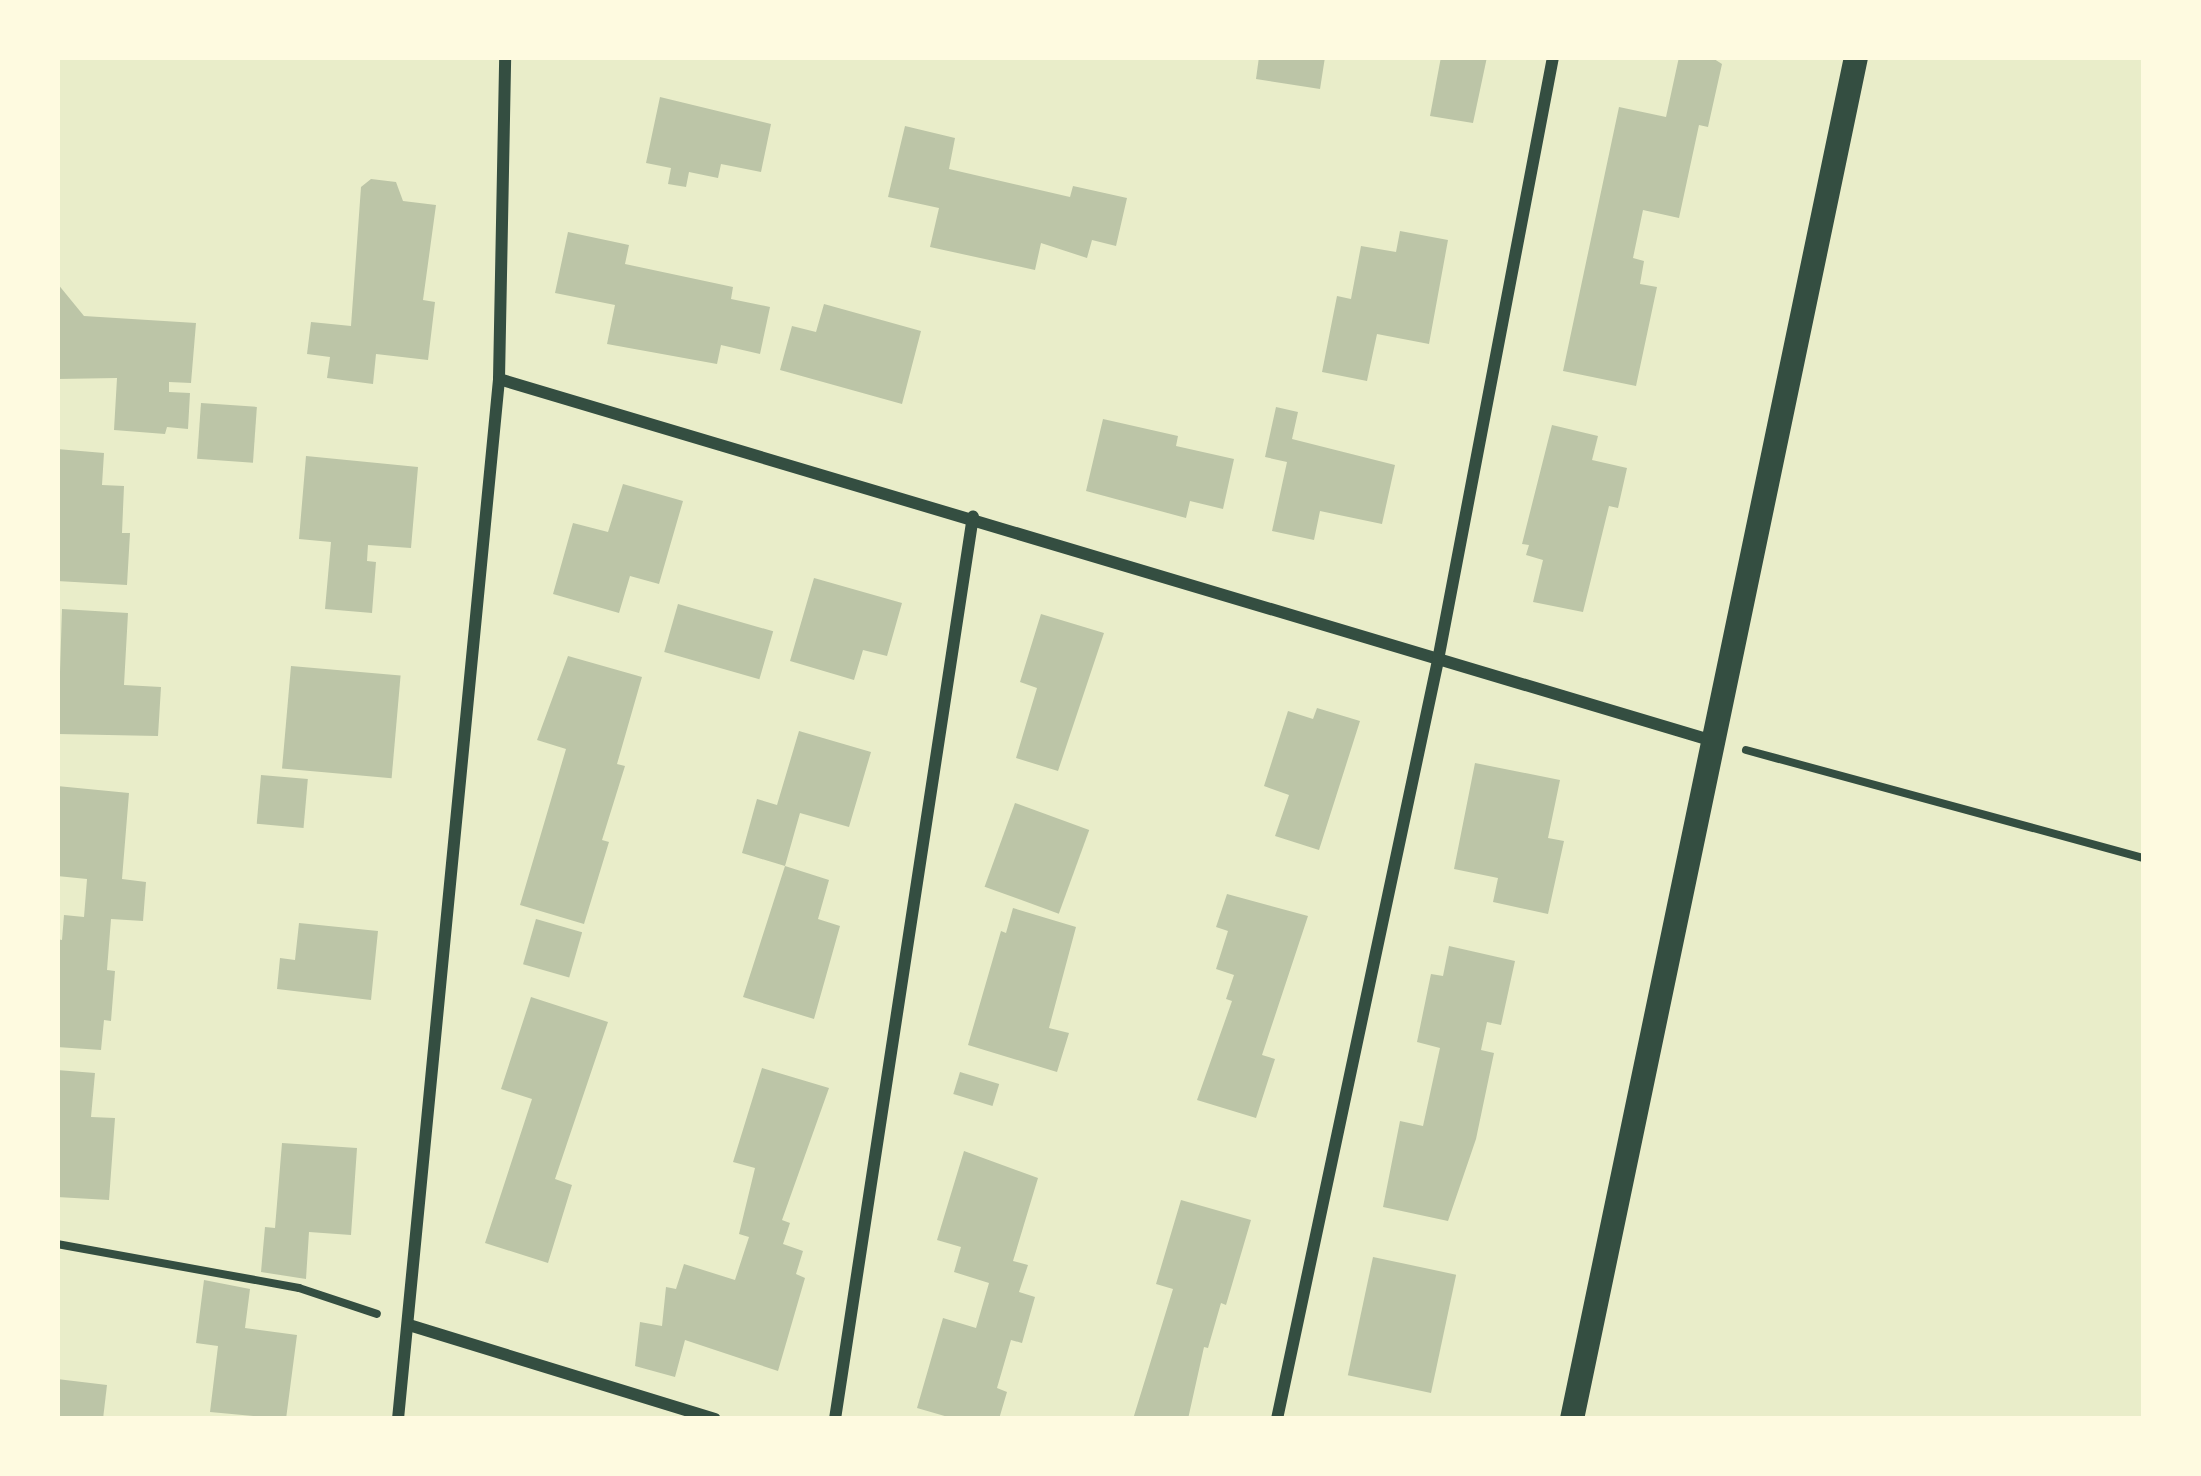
<!DOCTYPE html>
<style>
body{margin:0}
#map{position:relative;width:2201px;height:1476px;overflow:hidden;background:#e9edc9;font-family:Figtree,sans-serif}
div>[style]{position:absolute}
[style*='--x']{left:calc(var(--x)*1px);top:calc(var(--y)*1px);width:calc(var(--w)*1px);rotate:calc(var(--a)*1deg)}
.building>*{inset:0;background:#bcc5a7;transform-origin:0 0}
.path>*{height:8px;margin:-4px;padding:0 4px;transform-origin:4px;border-radius:4px;background:#344e41}
.minor>*{height:12px;margin:-6px;padding:0 6px;transform-origin:6px;border-radius:6px;background:#344e41}
.secondary>*{height:24px;margin:-12px;padding:0 12px;transform-origin:12px;border-radius:12px;background:#344e41}
span{translate:-50% -50%;white-space:nowrap;text-align:center;line-height:1.15;-webkit-text-stroke:10px #fefae0;paint-order:stroke}
.frame{position:absolute;inset:0;border:60px solid #fefae0;pointer-events:none}
</style>
<div id="map">
<div class="building">
<i style="clip-path:polygon(1259px 57px,1325px 57px,1320px 89px,1256px 79px)"></i>
<i style="clip-path:polygon(1441px 57px,1487px 57px,1473px 123px,1430px 116px)"></i>
<i style="clip-path:polygon(1679px 57px,1711px 57px,1722px 64px,1708px 127px,1699px 125px,1679px 218px,1643px 210px,1633px 258px,1644px 261px,1640px 284px,1657px 287px,1636px 386px,1563px 371px,1619px 107px,1666px 117px)"></i>
<i style="clip-path:polygon(660px 97px,771px 124px,761px 172px,721px 164px,718px 178px,689px 172px,686px 187px,668px 184px,671px 168px,646px 163px)"></i>
<i style="clip-path:polygon(905px 126px,955px 138px,949px 169px,1070px 197px,1073px 186px,1127px 198px,1116px 246px,1092px 240px,1087px 258px,1041px 243px,1035px 270px,930px 247px,939px 208px,888px 197px)"></i>
<i style="clip-path:polygon(371px 179px,396px 182px,403px 201px,436px 205px,423px 300px,435px 302px,428px 360px,376px 354px,373px 384px,327px 378px,330px 357px,307px 354px,311px 322px,351px 326px,361px 187px)"></i>
<i style="clip-path:polygon(1400px 231px,1448px 240px,1429px 344px,1377px 334px,1367px 381px,1322px 372px,1337px 296px,1351px 299px,1361px 246px,1396px 252px)"></i>
<i style="clip-path:polygon(568px 232px,629px 245px,625px 264px,733px 287px,731px 299px,770px 307px,760px 354px,721px 345px,717px 364px,607px 344px,615px 305px,555px 293px)"></i>
<i style="clip-path:polygon(57px 283px,84px 316px,196px 323px,191px 383px,169px 382px,169px 392px,190px 393px,188px 429px,167px 427px,165px 434px,114px 430px,117px 378px,57px 379px)"></i>
<i style="clip-path:polygon(824px 304px,921px 331px,902px 404px,780px 370px,792px 326px,816px 332px)"></i>
<i style="left:201px;top:403px;width:56px;height:56px;rotate:4deg"></i>
<i style="clip-path:polygon(1276px 407px,1298px 412px,1292px 439px,1395px 465px,1382px 524px,1320px 511px,1314px 540px,1272px 531px,1287px 462px,1265px 457px)"></i>
<i style="clip-path:polygon(1103px 419px,1178px 436px,1176px 446px,1234px 459px,1223px 509px,1190px 501px,1186px 518px,1086px 491px)"></i>
<i style="clip-path:polygon(1552px 425px,1598px 436px,1592px 460px,1627px 468px,1618px 508px,1609px 506px,1583px 612px,1533px 602px,1543px 560px,1526px 555px,1529px 545px,1522px 544px)"></i>
<i style="clip-path:polygon(57px 449px,104px 453px,102px 485px,124px 486px,122px 533px,130px 533px,127px 585px,57px 581px)"></i>
<i style="clip-path:polygon(306px 456px,418px 467px,411px 548px,368px 545px,367px 561px,376px 562px,372px 613px,325px 609px,331px 542px,299px 539px)"></i>
<i style="clip-path:polygon(623px 484px,683px 501px,659px 584px,630px 576px,619px 613px,553px 594px,573px 523px,608px 532px)"></i>
<i style="clip-path:polygon(814px 578px,902px 603px,887px 656px,863px 650px,854px 680px,790px 661px)"></i>
<i style="left:678px;top:604px;width:99px;height:50px;rotate:16deg"></i>
<i style="clip-path:polygon(62px 609px,128px 613px,124px 685px,161px 687px,158px 736px,58px 734px)"></i>
<i style="clip-path:polygon(1041px 614px,1104px 633px,1058px 771px,1016px 758px,1037px 688px,1020px 682px)"></i>
<i style="clip-path:polygon(568px 656px,642px 677px,617px 764px,625px 766px,602px 840px,609px 842px,584px 924px,520px 905px,566px 749px,537px 740px)"></i>
<i style="left:291px;top:666px;width:110px;height:103px;rotate:5deg"></i>
<i style="clip-path:polygon(1317px 708px,1360px 721px,1319px 850px,1275px 836px,1289px 795px,1264px 786px,1288px 711px,1313px 719px)"></i>
<i style="clip-path:polygon(799px 731px,871px 752px,849px 827px,800px 813px,785px 866px,742px 853px,757px 799px,777px 805px)"></i>
<i style="clip-path:polygon(1475px 763px,1560px 780px,1548px 838px,1564px 841px,1548px 914px,1493px 902px,1498px 878px,1454px 869px)"></i>
<i style="left:261px;top:775px;width:47px;height:49px;rotate:5deg"></i>
<i style="clip-path:polygon(57px 786px,129px 793px,122px 879px,146px 882px,143px 921px,111px 919px,107px 970px,115px 971px,111px 1021px,104px 1020px,101px 1050px,57px 1047px,57px 939px,62px 940px,64px 915px,84px 917px,87px 879px,57px 876px)"></i>
<i style="left:1015px;top:803px;width:79px;height:89px;rotate:20deg"></i>
<i style="clip-path:polygon(785px 866px,829px 880px,818px 919px,840px 926px,814px 1019px,743px 997px)"></i>
<i style="clip-path:polygon(1227px 894px,1308px 916px,1262px 1055px,1275px 1059px,1256px 1118px,1197px 1100px,1232px 1001px,1226px 999px,1234px 975px,1216px 969px,1228px 931px,1216px 927px)"></i>
<i style="clip-path:polygon(1013px 908px,1076px 927px,1049px 1028px,1069px 1033px,1057px 1072px,968px 1045px,1001px 931px,1006px 933px)"></i>
<i style="left:536px;top:919px;width:48px;height:47px;rotate:16deg"></i>
<i style="clip-path:polygon(299px 923px,378px 931px,371px 1000px,277px 989px,280px 958px,295px 960px)"></i>
<i style="clip-path:polygon(1449px 946px,1515px 961px,1501px 1025px,1487px 1022px,1481px 1050px,1494px 1053px,1476px 1139px,1448px 1221px,1383px 1207px,1400px 1121px,1423px 1126px,1440px 1048px,1417px 1042px,1431px 974px,1443px 976px)"></i>
<i style="clip-path:polygon(531px 997px,608px 1022px,555px 1179px,572px 1185px,548px 1263px,485px 1243px,532px 1099px,501px 1089px)"></i>
<i style="clip-path:polygon(762px 1068px,829px 1088px,782px 1220px,790px 1223px,783px 1244px,803px 1251px,796px 1274px,805px 1278px,778px 1371px,685px 1340px,675px 1377px,635px 1366px,640px 1322px,662px 1326px,666px 1287px,676px 1289px,684px 1264px,735px 1280px,749px 1237px,739px 1234px,755px 1168px,733px 1162px)"></i>
<i style="clip-path:polygon(57px 1070px,95px 1073px,91px 1117px,115px 1118px,109px 1200px,57px 1197px)"></i>
<i style="left:960px;top:1072px;width:41px;height:23px;rotate:17deg"></i>
<i style="clip-path:polygon(282px 1143px,357px 1148px,351px 1235px,309px 1232px,306px 1279px,261px 1272px,265px 1227px,275px 1228px)"></i>
<i style="clip-path:polygon(964px 1151px,1038px 1178px,1013px 1261px,1028px 1265px,1019px 1292px,1035px 1297px,1022px 1343px,1011px 1340px,997px 1388px,1007px 1392px,999px 1419px,955px 1419px,917px 1408px,943px 1318px,976px 1328px,989px 1283px,954px 1272px,961px 1247px,937px 1240px)"></i>
<i style="clip-path:polygon(1181px 1200px,1251px 1220px,1226px 1305px,1221px 1303px,1208px 1348px,1204px 1347px,1188px 1419px,1133px 1419px,1173px 1289px,1156px 1284px)"></i>
<i style="left:1373px;top:1257px;width:85px;height:121px;rotate:12deg"></i>
<i style="clip-path:polygon(204px 1280px,250px 1289px,245px 1328px,297px 1335px,286px 1419px,210px 1412px,218px 1346px,196px 1343px)"></i>
<i style="clip-path:polygon(57px 1379px,107px 1385px,103px 1419px,57px 1419px)"></i>
</div>
<div class="path">
<i style="--x:1746;--y:750;--w:412;--a:15.2"></i>
<i style="--x:57;--y:1244;--w:246;--a:10.3"></i>
<i style="--x:299;--y:1288;--w:82;--a:18.4"></i>
</div>
<div class="minor">
<i style="--x:499;--y:379;--w:1267;--a:16.6"></i>
<i style="--x:409;--y:1325;--w:320;--a:17.1"></i>
<i style="--x:398;--y:1419;--w:1045;--a:-84.45"></i>
<i style="--x:499;--y:379;--w:322;--a:-88.9"></i>
<i style="--x:835;--y:1419;--w:913;--a:-81.31"></i>
<i style="--x:1277;--y:1419;--w:776;--a:-78.02"></i>
<i style="--x:1438;--y:660;--w:614;--a:-79.2"></i>
</div>
<div class="secondary">
<i style="--x:1572;--y:1419;--w:1391;--a:-78.22"></i>
</div>
<div class="frame"></div>
</div>
